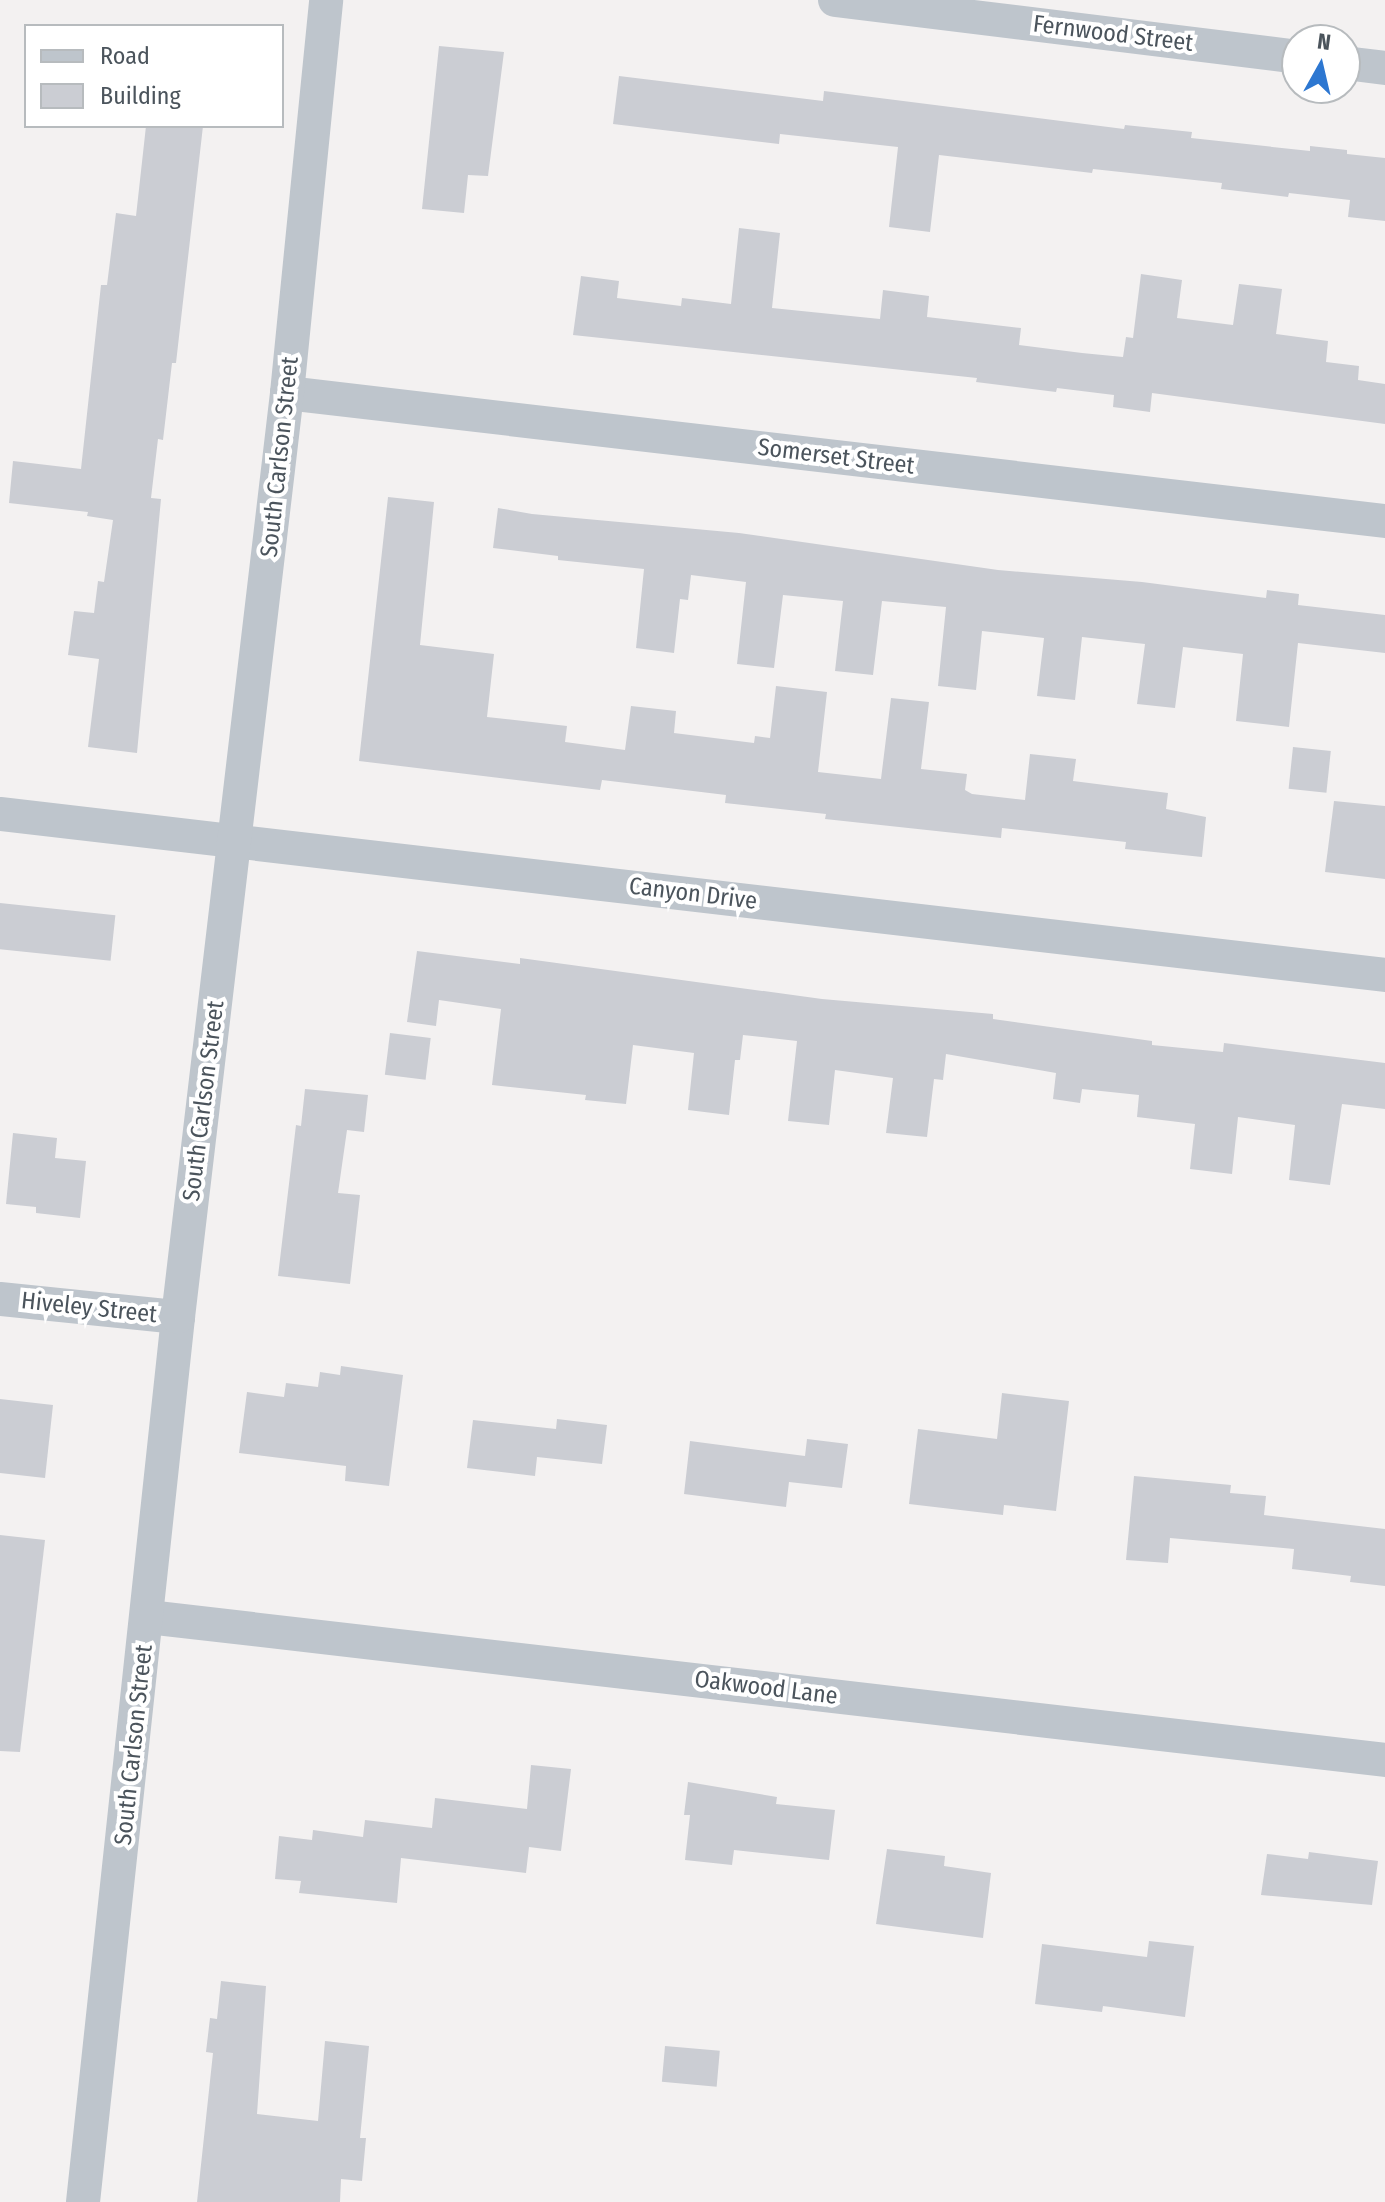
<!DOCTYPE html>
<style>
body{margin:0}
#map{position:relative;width:1385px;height:2202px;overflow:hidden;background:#f3f1f1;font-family:"Fira Sans Condensed",sans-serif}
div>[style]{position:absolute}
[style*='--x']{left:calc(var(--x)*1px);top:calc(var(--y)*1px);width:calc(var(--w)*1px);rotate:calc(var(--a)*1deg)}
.building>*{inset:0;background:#cbcdd3;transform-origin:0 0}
.minor>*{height:34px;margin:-17px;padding:0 17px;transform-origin:17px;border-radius:17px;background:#bec5cc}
span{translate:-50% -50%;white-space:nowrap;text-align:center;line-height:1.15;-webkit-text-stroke:8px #fff;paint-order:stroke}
.street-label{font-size:24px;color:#4b545c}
.legend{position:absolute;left:24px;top:24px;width:260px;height:104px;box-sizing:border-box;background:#fff;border:2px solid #b7bbbe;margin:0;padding:10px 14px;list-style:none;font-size:24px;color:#4b545c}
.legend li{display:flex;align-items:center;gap:16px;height:40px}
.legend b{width:40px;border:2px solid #b7bbbe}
.north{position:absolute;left:1281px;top:24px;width:80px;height:80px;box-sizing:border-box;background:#fff;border:2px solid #b7bbbe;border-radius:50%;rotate:8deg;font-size:22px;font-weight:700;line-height:32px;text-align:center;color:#4b545c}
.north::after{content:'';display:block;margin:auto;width:28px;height:36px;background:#2d77d1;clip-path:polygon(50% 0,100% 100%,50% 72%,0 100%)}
</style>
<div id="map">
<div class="building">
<i style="clip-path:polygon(439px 46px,504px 52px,488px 176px,468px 175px,464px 213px,422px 209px)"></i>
<i style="clip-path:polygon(619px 76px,823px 101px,824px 91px,1124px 129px,1125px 125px,1192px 132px,1191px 138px,1310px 151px,1310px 146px,1347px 150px,1347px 154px,1385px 158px,1385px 221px,1348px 217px,1350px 200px,1289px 193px,1288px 197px,1221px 189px,1222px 183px,1093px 169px,1092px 173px,939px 155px,930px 232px,889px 227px,898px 147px,780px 134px,779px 144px,613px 124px)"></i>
<i style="clip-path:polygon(146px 126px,203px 126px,176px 363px,172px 363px,163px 440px,158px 439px,151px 498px,161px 499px,137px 753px,88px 747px,99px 659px,68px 655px,74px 611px,94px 613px,98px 581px,104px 582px,113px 520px,87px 516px,88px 512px,9px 503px,13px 461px,81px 469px,101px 285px,107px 285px,116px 213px,136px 216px)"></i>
<i style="clip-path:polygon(739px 228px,780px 233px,772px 308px,880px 319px,883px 290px,929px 296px,927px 317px,1021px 328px,1019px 345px,1082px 353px,1123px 357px,1126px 337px,1133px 338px,1141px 274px,1182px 280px,1177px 318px,1233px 325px,1239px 284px,1282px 289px,1276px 334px,1328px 341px,1326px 362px,1359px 366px,1358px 380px,1385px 384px,1385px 424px,1152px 393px,1150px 412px,1113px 407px,1114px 395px,1057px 388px,1056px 392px,976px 382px,977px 378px,573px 335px,581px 276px,619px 281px,617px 298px,681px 306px,682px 298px,731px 304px)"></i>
<i style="clip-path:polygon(388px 497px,434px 502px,420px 645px,494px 654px,487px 717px,567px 726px,565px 742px,625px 750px,631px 706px,676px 711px,674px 733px,754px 743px,755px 736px,770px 738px,776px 686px,827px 692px,818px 772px,881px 779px,891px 698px,929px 702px,921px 769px,967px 774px,965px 790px,972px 794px,1025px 800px,1030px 754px,1076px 759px,1073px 781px,1168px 793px,1166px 809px,1206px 817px,1202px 857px,1125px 849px,1126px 842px,1002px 828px,1001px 838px,825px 819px,826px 814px,725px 803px,726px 795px,602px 780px,600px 790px,359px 761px)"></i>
<i style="clip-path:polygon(498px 508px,532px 514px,739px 533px,998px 570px,1142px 582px,1266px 598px,1267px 590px,1299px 594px,1298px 605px,1385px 615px,1385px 653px,1298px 643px,1289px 727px,1236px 721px,1243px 654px,1183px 647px,1175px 708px,1137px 704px,1145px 644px,1082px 637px,1075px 700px,1037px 696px,1044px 638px,982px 631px,976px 690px,938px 686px,946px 607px,882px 601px,873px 675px,835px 671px,843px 601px,783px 595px,774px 668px,737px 664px,746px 582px,691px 575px,688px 600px,680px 599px,674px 653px,636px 648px,644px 569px,558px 560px,558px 556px,493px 548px)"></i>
<i style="left:1293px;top:747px;width:38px;height:42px;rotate:6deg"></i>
<i style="clip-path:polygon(1334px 801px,1385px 806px,1385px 879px,1325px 872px)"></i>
<i style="left:0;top:903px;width:116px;height:46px;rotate:6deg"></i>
<i style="clip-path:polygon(417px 951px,520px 964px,520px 958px,822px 999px,993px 1014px,993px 1019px,1152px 1041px,1152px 1045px,1223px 1052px,1224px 1043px,1385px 1063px,1385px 1109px,1342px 1104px,1330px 1185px,1289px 1180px,1295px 1125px,1238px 1117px,1232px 1174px,1190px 1169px,1195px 1124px,1137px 1117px,1139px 1095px,1082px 1089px,1080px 1103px,1053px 1099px,1056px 1073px,946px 1054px,943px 1080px,934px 1079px,927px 1137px,886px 1133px,893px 1078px,835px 1070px,829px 1125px,788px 1121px,797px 1041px,743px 1035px,740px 1060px,735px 1060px,729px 1115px,688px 1110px,694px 1053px,633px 1045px,626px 1104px,585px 1100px,586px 1095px,492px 1085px,501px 1009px,439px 1000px,436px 1026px,407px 1022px)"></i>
<i style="left:390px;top:1033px;width:41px;height:42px;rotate:7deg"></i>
<i style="clip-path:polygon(305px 1089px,368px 1095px,364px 1132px,347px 1130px,338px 1193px,360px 1195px,350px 1284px,278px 1276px,296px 1125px,301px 1126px)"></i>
<i style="clip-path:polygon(13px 1133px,57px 1138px,55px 1158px,86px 1161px,80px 1218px,36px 1213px,36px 1207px,6px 1204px)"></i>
<i style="clip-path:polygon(341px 1366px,403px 1375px,389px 1486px,345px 1481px,346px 1466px,239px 1453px,247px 1392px,284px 1397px,286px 1383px,318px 1387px,320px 1372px,340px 1375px)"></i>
<i style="clip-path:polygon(1002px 1393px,1069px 1401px,1056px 1511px,1004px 1505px,1003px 1515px,909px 1504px,918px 1429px,997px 1439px)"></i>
<i style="clip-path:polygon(0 1399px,53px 1405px,45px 1478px,0 1473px)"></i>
<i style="clip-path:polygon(557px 1419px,607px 1425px,602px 1464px,537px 1457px,535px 1476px,467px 1468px,473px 1420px,556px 1429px)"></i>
<i style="clip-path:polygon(807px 1439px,848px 1444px,842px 1488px,789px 1482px,786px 1507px,684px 1494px,690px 1441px,805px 1456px)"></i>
<i style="clip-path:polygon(1134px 1476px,1231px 1485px,1230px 1493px,1266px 1496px,1264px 1515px,1385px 1529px,1385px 1586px,1350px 1582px,1351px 1576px,1292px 1569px,1294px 1549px,1170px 1538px,1168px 1563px,1126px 1560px)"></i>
<i style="clip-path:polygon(0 1535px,45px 1540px,20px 1752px,0 1751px)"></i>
<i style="clip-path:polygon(531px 1765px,571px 1769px,561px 1851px,529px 1847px,526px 1873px,401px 1858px,397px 1903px,299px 1893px,301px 1881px,275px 1879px,279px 1836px,312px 1840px,313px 1830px,363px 1837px,365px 1820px,432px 1828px,435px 1798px,527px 1809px)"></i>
<i style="clip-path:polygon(688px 1782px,777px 1797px,776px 1804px,835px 1810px,829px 1860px,734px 1850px,732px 1865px,685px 1860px,690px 1815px,684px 1815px)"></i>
<i style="clip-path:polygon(887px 1849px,945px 1856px,944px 1866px,991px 1873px,983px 1938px,876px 1924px)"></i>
<i style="clip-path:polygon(1309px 1852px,1378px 1861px,1372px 1905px,1261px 1895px,1267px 1854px,1308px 1859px)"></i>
<i style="clip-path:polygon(1149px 1941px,1194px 1946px,1185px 2017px,1103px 2006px,1102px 2012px,1035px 2004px,1042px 1944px,1147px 1957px)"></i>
<i style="clip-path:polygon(221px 1981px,266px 1986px,257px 2114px,318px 2121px,325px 2041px,369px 2046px,360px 2138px,366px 2138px,362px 2181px,341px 2179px,340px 2202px,197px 2202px,213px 2053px,206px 2052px,210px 2018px,217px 2019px)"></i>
<i style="left:665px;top:2046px;width:55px;height:36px;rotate:5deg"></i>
</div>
<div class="minor">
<i style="--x:835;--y:0;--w:466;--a:7"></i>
<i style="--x:1345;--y:63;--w:40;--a:7.1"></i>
<i style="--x:287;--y:393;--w:1105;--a:6.65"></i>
<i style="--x:0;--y:814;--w:1394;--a:6.63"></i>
<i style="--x:0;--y:1299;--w:179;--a:5.8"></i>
<i style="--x:148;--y:1617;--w:1245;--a:6.59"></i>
<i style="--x:83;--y:2202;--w:890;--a:-83.87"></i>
<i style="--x:178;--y:1317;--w:930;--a:-83.27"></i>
<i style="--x:287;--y:393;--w:395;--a:-84.3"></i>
</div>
<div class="street-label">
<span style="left:1113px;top:34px;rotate:7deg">Fernwood Street</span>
<span style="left:280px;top:457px;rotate:-84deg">South Carlson Street</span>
<span style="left:836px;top:457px;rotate:7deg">Somerset Street</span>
<span style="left:693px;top:894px;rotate:7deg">Canyon Drive</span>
<span style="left:204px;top:1101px;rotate:-83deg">South Carlson Street</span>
<span style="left:89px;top:1308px;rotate:6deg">Hiveley Street</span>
<span style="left:766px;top:1688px;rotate:7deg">Oakwood Lane</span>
<span style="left:134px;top:1745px;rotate:-84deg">South Carlson Street</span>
</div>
<ul class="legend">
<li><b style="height:10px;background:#bec5cc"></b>Road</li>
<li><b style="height:22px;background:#cbcdd3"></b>Building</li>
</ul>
<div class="north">N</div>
</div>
